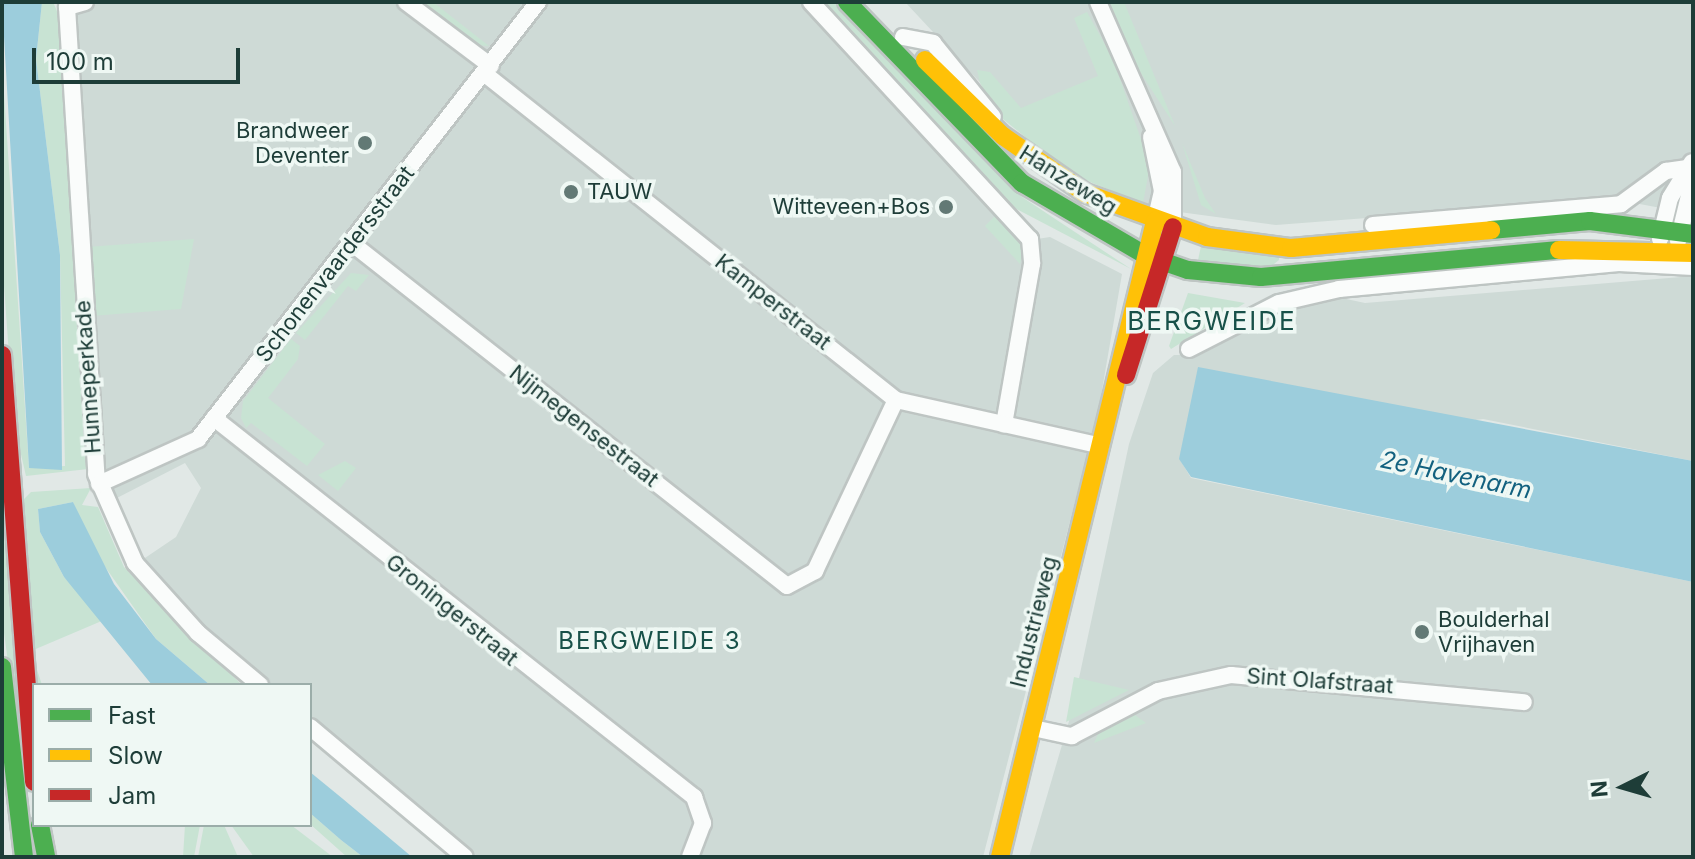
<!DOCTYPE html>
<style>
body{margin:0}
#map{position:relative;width:1695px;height:859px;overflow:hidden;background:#e1e8e6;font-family:Inter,sans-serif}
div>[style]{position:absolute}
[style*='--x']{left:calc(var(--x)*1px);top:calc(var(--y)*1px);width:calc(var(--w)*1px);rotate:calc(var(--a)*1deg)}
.built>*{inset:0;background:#cedad6}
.green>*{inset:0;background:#c8e3d3}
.water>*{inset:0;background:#9ccddc}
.roads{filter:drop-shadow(2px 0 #bec5c3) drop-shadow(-2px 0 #bec5c3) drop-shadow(0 2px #bec5c3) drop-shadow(0 -2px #bec5c3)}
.street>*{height:16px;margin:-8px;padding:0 8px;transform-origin:8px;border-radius:8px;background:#fafcfb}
.fast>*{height:18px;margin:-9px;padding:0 9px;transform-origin:9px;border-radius:9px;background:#4caf50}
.slow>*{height:18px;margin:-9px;padding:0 9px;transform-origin:9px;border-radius:9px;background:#ffc107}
.jam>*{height:18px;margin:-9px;padding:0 9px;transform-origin:9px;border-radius:9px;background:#c62828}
.dots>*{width:22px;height:22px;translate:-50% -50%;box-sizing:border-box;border:4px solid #eff8f4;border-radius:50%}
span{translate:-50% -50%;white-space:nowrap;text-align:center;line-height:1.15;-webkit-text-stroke:7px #eff8f4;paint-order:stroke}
.poi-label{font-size:22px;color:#1e3d38}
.right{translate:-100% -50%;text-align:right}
.left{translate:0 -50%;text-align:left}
.street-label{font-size:22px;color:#1e3d38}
.water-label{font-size:24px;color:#12617f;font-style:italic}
.neighbourhood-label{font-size:24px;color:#185149;letter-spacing:2px}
.quarter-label{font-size:26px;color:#185149;letter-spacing:2px}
.frame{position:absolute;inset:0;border:4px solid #1e3d38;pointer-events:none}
.legend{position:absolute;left:32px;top:683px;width:280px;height:144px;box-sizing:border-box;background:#eff8f4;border:2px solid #9bada9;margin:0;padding:10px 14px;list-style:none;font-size:24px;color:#1e3d38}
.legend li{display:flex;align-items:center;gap:16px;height:40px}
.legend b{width:40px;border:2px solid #9bada9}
.north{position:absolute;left:1583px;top:747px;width:80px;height:80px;-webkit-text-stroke:6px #eff8f4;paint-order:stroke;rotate:265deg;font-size:22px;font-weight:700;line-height:32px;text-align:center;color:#1e3d38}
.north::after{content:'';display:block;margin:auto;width:28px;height:36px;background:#1e3d38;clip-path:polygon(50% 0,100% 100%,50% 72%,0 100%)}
.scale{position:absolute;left:32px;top:48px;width:208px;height:36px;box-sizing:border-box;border:4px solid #1e3d38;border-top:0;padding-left:10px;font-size:24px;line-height:28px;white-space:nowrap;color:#1e3d38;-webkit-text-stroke:6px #eff8f4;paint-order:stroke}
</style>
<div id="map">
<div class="built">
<i style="clip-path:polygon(71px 2px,802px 2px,1024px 241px,1050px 237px,1122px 274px,1098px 413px,983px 857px,478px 857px,310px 717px,310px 685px,272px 685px,178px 603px,142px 560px,176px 537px,201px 488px,185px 463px,113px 500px,99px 437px)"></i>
<i style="clip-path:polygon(905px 2px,1693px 2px,1693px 214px,1613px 199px,1276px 225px,1135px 206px,998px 115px,989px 92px)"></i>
<i style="clip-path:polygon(1693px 276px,1693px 461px,1483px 419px,1179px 458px,1191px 478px,1693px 582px,1693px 857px,1029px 857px,1072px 711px,1129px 444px,1153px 373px,1174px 355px,1190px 355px,1276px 308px,1337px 297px,1365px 303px)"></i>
</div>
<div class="green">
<i style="clip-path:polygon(42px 2px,53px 2px,60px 18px,88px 469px,26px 476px,14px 424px,2px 258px,2px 63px,29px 468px,65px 466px,60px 255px,36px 59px)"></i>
<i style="clip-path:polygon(420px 2px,433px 2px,489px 46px,475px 45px)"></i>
<i style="clip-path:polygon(821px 2px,837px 2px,1022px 197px,1131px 269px,1011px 206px)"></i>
<i style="clip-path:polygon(1106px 2px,1124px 2px,1175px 126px,1137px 67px)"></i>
<i style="clip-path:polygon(1087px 12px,1113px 59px,1150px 165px,1143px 203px,1072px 175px,998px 115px,980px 83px,977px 70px,990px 72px,1021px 108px,1098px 76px,1074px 18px)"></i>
<i style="clip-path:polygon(1182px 143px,1205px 198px,1216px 214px,1201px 205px)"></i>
<i style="clip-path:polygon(998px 213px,1025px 241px,1020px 264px,985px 226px)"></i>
<i style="clip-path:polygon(194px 239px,181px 309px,91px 316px,87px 247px)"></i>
<i style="clip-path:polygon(1201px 246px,1279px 257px,1279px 260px,1268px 269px,1197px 265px)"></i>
<i style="clip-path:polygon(351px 273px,369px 275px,356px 291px,348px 286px,305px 340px,296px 333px)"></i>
<i style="clip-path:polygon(1188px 293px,1245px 303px,1171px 349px,1169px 346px)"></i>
<i style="clip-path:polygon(291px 339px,300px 346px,298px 359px,268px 398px,325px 444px,307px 466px,251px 423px,246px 428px,241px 418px,243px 401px)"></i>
<i style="clip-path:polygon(345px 461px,356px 468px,338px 491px,318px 475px)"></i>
<i style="clip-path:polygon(91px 488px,82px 505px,98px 507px,124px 567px,242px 685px,210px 685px,156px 639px,89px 544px,73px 502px,38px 509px,40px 532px,64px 577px,104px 620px,31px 651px,42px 685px,34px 685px,34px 695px,20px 503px,31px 492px)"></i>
<i style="clip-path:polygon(2px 511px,28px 798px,35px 857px,4px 633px)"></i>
<i style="clip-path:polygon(1074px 677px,1129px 690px,1066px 722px)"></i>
<i style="clip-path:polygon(1132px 713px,1146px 723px,1094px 743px,1098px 734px)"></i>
<i style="clip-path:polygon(310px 813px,341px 840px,363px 857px,347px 857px,310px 824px)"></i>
<i style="clip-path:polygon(185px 825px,200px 825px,194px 857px,183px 857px)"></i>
<i style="clip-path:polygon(204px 825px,224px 825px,238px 857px,198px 857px)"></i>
<i style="clip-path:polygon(231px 825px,291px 825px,333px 857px,254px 857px)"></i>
</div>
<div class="water">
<i style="clip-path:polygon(2px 2px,42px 2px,36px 59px,60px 255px,62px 470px,29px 468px)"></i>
<i style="clip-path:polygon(1198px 367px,1693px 461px,1693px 582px,1191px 477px,1179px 459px)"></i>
<i style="clip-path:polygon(73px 502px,114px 584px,156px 639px,210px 685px,152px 685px,64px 577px,40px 532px,38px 509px)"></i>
<i style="clip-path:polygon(310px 772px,343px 799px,412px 857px,363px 857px,341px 840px,310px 813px)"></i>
</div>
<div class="roads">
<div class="street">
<i style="--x:85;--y:2;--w:19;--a:164"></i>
<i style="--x:67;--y:7;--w:468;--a:86.4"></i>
<i style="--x:96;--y:474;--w:97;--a:66.3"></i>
<i style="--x:135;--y:563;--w:94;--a:48"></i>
<i style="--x:198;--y:633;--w:81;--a:40"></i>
<i style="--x:406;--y:2;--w:106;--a:37"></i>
<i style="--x:811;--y:2;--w:323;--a:47.3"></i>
<i style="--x:1030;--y:239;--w:25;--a:85"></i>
<i style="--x:1032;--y:264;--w:163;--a:99.9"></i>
<i style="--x:1098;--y:2;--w:186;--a:66.2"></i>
<i style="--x:1173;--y:172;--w:55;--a:90"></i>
<i style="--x:903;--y:37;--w:31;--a:11"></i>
<i style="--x:933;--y:43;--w:95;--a:51"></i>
<i style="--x:485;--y:74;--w:525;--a:38.42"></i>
<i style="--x:896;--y:400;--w:210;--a:12.6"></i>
<i style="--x:1151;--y:137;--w:55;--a:78.5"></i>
<i style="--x:1162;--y:191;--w:31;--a:103"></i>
<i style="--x:1373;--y:225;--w:249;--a:-4.8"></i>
<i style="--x:1621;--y:204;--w:56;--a:-36.3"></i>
<i style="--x:1666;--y:171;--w:27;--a:-8"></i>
<i style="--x:1660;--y:239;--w:42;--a:-76.3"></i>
<i style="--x:1670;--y:198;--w:42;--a:-58.6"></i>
<i style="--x:1678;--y:241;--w:64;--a:-76.4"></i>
<i style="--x:354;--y:245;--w:551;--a:38.22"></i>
<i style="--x:787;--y:586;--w:32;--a:-28"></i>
<i style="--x:815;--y:571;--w:189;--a:-64.7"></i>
<i style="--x:1189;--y:349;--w:101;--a:-27.1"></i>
<i style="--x:1279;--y:303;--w:62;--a:-13.1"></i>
<i style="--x:1339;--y:289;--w:281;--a:-5.3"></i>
<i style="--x:1619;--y:263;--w:74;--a:3.1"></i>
<i style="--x:214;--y:418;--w:612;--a:38.29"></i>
<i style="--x:694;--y:797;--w:28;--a:71"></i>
<i style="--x:703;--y:823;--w:36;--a:111"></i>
<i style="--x:99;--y:484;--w:109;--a:-24.4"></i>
<i style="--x:198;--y:439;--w:554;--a:-52.12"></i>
<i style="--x:310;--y:727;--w:202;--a:40"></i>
<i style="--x:1033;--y:728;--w:40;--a:12"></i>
<i style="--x:1072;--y:736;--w:97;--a:-27.6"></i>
<i style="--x:1158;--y:691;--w:75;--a:-12.4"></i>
<i style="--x:1231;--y:675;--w:294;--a:5.3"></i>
</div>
<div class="fast">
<i style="--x:847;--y:2;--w:252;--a:46"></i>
<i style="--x:1022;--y:183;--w:145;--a:30.3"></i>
<i style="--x:1147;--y:256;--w:43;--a:18.9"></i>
<i style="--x:1188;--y:270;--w:73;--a:5.5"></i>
<i style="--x:1261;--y:277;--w:299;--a:-5.2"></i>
<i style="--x:1491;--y:230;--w:99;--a:-5.2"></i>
<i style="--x:1590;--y:221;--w:104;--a:7.2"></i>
<i style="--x:2;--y:667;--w:191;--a:83.4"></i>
<i style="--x:40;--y:825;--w:33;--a:79"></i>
</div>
<div class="slow">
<i style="--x:925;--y:60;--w:109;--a:44.3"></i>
<i style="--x:1003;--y:136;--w:100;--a:34.8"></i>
<i style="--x:1085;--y:193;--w:130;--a:19.8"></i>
<i style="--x:1207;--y:237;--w:85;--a:7.5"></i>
<i style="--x:1291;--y:248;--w:201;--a:-5.1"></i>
<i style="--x:1559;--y:250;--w:134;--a:1.3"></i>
<i style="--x:1000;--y:857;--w:655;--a:-76.3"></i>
</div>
<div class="jam">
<i style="--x:2;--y:355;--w:428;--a:85.7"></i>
<i style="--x:1126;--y:375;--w:155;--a:-72.4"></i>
</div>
</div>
<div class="dots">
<i style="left:365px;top:143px;background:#627975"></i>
<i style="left:571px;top:192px;background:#627975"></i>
<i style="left:946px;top:207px;background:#627975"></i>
<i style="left:1422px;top:632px;background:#627975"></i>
</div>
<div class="poi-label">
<span class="right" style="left:349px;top:143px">Brandweer<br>Deventer</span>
<span class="left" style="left:587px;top:192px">TAUW</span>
<span class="right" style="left:930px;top:207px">Witteveen+Bos</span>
<span class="left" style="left:1438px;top:632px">Boulderhal<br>Vrijhaven</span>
</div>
<div class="street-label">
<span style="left:1068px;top:180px;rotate:32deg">Hanzeweg</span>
<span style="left:335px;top:264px;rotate:-52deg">Schonenvaardersstraat</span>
<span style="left:773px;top:302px;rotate:38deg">Kamperstraat</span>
<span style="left:88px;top:377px;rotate:-94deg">Hunneperkade</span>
<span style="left:584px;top:426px;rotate:38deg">Nijmegensestraat</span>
<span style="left:452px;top:610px;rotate:39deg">Groningerstraat</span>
<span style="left:1034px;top:622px;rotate:-76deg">Industrieweg</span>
<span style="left:1320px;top:681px;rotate:4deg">Sint Olafstraat</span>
</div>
<div class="water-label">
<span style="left:1456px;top:475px;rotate:12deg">2e Havenarm</span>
</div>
<div class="neighbourhood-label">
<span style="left:650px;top:641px">BERGWEIDE 3</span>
</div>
<div class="quarter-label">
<span style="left:1212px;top:321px">BERGWEIDE</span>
</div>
<div class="frame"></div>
<ul class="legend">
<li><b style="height:10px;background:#4caf50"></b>Fast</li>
<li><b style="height:10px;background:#ffc107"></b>Slow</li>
<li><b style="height:10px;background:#c62828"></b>Jam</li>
</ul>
<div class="north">N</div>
<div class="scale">100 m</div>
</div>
